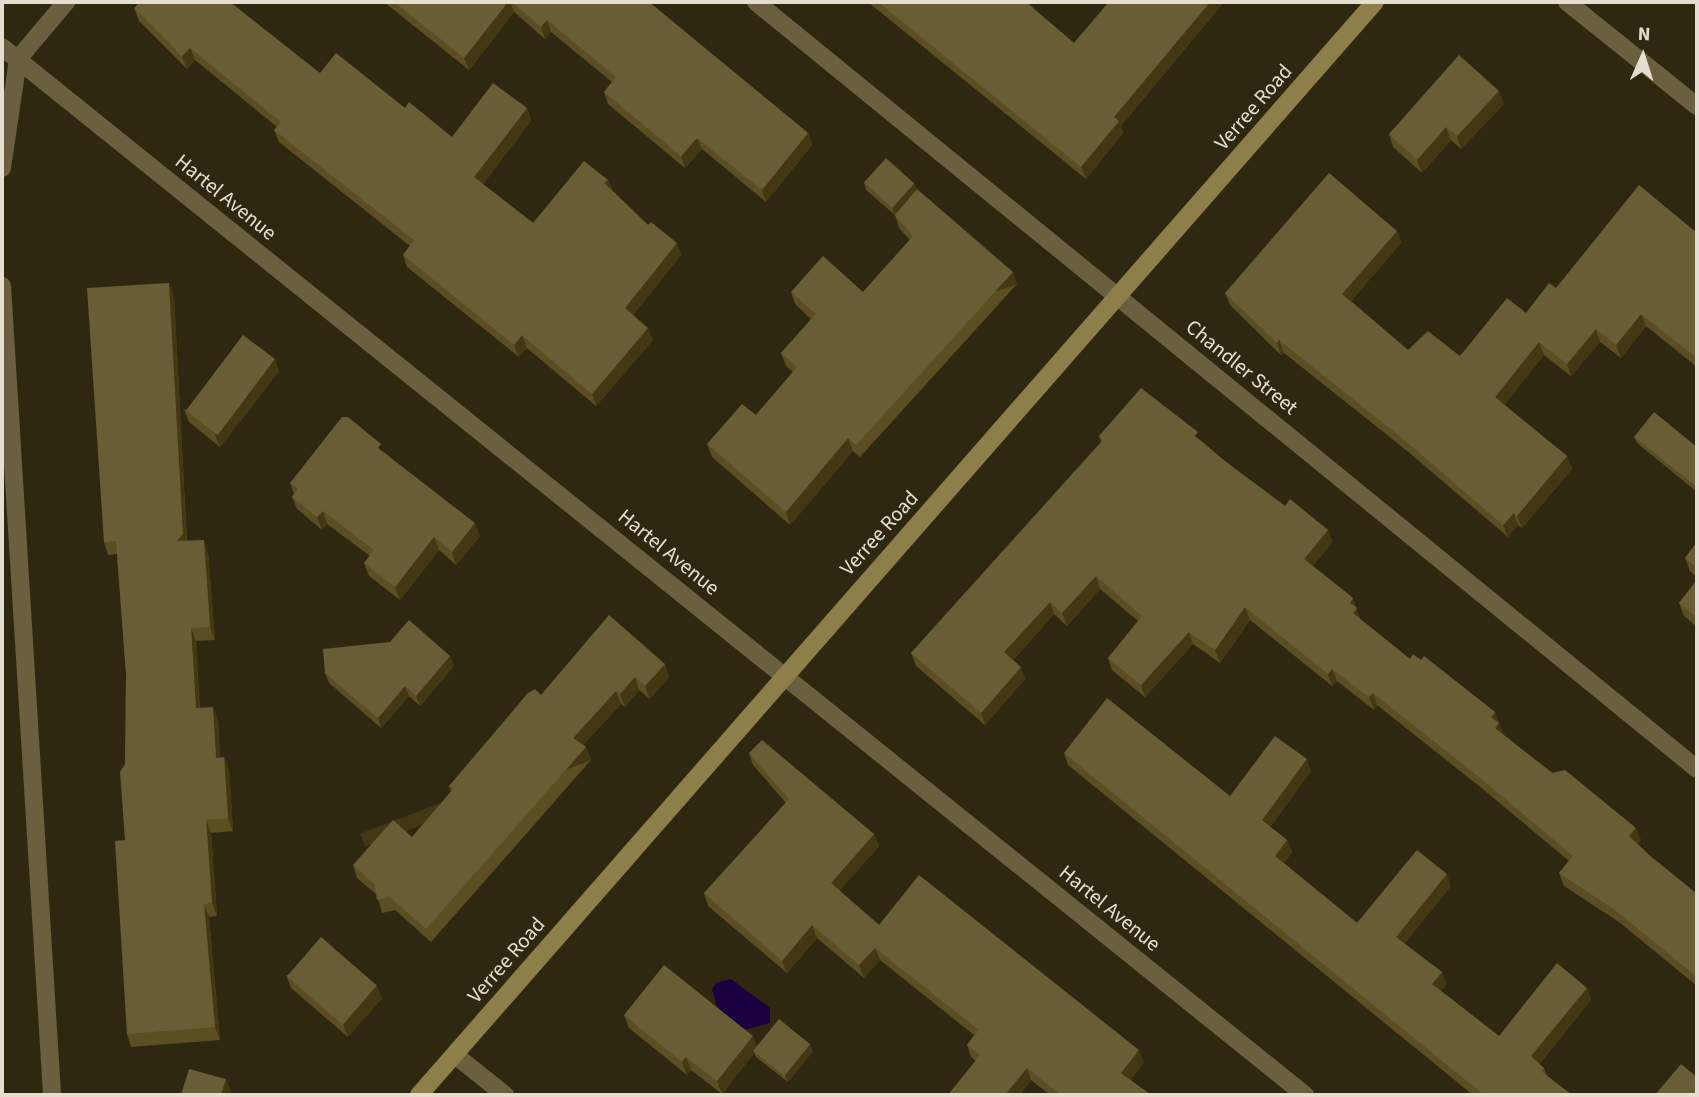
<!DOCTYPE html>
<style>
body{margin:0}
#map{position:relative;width:1699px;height:1097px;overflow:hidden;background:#2f2811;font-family:"Source Sans 3",sans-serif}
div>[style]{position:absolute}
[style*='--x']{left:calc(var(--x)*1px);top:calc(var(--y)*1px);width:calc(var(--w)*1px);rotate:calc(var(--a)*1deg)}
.water>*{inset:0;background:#19003f}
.minor>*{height:18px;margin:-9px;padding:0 9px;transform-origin:9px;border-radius:9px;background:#6a6040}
.secondary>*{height:18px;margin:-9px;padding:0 9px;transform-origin:9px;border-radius:9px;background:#8e7e49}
.wall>*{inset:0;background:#5a4e22}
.shaded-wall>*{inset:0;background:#433813;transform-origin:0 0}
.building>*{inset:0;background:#695d35;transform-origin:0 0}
span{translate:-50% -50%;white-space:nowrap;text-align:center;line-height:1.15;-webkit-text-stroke:5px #2f2811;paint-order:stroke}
.street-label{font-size:21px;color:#e3ded0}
.frame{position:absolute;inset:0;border:4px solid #e3ded0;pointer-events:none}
.north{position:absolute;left:1608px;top:21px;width:70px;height:70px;-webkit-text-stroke:5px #2f2811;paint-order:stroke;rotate:3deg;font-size:19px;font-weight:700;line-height:28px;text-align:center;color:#e3ded0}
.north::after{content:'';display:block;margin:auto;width:24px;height:32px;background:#e3ded0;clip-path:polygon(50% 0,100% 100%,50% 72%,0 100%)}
</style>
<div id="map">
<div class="water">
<i style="clip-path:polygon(731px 979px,770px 1008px,770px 1023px,744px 1030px,718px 1010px,712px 990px,716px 983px)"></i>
</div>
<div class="minor">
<i style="--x:756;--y:2;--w:1214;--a:39.18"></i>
<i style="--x:1567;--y:2;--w:166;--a:38.7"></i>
<i style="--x:2;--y:47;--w:1672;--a:38.81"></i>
<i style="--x:2;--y:168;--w:110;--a:-81.6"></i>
<i style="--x:18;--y:59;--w:75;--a:-49.9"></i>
<i style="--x:2;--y:286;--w:811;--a:86.46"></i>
<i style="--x:455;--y:1055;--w:64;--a:38.7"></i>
</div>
<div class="secondary">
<i style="--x:419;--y:1095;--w:1452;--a:-48.83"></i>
</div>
<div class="wall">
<i style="clip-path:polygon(384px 2px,649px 2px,808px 133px,812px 145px,766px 202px,702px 149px,685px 168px,608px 104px,604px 92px,612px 82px,551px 32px,545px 39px,514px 12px,469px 70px)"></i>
<i style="clip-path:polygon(868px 2px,1026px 2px,1074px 43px,1109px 2px,1224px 2px,1121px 126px,1123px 133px,1086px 179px)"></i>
<i style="clip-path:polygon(134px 8px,320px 73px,405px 108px,452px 137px,527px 108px,531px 121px,483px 184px,533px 223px,608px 180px,612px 190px,648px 225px,681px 255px,633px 315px,653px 340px,596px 406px,527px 348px,519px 357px,407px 267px,403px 255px,410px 246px,279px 142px,274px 130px,277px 127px,195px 60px,187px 69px,139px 21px)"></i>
<i style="clip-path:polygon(1504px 104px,1461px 149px,1451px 140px,1422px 173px,1393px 147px,1389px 134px)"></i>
<i style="clip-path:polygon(864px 183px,914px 183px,916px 190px,895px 215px,866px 190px)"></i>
<i style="clip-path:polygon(895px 215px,1017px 284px,860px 457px,853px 451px,790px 525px,712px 457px,707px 444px,756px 415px,793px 372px,786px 366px,781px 353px,811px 319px,795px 304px,791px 292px,863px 292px,910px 240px,899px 228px)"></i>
<i style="clip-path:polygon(1397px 231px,1401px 243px,1351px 301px,1408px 350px,1460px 356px,1526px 313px,1556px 288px,1697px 233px,1697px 367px,1646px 326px,1621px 358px,1600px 342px,1571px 376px,1544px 355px,1504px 405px,1567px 456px,1572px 469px,1522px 528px,1518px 525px,1508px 537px,1406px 450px,1284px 353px,1281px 355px,1230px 305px,1225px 293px)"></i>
<i style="clip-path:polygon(174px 296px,187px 541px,208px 553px,215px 640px,196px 641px,200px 708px,218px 720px,220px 758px,224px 757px,229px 770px,233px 831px,211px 833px,217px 916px,209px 917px,220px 1040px,131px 1047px,127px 1034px,125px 840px,126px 674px,117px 554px,108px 555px,104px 542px)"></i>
<i style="clip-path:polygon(279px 371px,220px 447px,189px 422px,184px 410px)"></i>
<i style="clip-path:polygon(1099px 436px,1200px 440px,1226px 462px,1285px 506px,1328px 530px,1332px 542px,1313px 566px,1353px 598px,1360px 619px,1410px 659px,1421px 660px,1495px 712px,1503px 735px,1641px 840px,1638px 844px,1649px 855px,1697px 894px,1697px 986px,1619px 922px,1564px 886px,1559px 873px,1569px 861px,1484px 790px,1377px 705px,1374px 710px,1337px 681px,1332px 686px,1250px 620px,1220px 663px,1193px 644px,1145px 697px,1112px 670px,1108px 658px,1138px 621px,1100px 589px,1067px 626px,1054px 614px,1013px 660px,1025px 679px,985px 725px,916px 666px,911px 653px,1101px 442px)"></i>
<i style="clip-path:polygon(1634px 437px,1697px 447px,1697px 492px,1637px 443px)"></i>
<i style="clip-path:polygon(384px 452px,480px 536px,456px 565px,439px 550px,400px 600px,369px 576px,364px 563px,370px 556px,327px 524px,322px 530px,297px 509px,292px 497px,294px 494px,290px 483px)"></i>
<i style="clip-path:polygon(1697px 542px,1697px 577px,1690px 571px,1685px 558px)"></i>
<i style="clip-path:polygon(1697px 580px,1697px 627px,1684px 616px,1679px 603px)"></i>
<i style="clip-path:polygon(450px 656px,454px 666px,420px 706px,409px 696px,381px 728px,329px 683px,325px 673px)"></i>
<i style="clip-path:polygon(665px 664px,669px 677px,650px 699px,639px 690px,625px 707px,621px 704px,583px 745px,586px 747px,591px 760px,431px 942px,395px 910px,382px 913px,377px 895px,357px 878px,353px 865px,412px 837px,451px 792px,449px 786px,541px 695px)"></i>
<i style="clip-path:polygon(749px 753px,874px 834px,879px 846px,839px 891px,879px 925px,1144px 1062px,1130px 1080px,1151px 1095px,1050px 1095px,1031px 1080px,1020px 1095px,948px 1095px,976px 1061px,971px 1057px,967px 1045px,974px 1035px,880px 960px,864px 978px,817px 938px,787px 973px,708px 906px,704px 893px,786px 803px,753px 765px)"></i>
<i style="clip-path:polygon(1064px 753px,1230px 796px,1311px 771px,1270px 827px,1287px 840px,1292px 852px,1284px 863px,1357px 923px,1451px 886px,1404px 944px,1442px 972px,1446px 984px,1441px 991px,1499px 1036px,1587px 988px,1591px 1000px,1539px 1064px,1544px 1068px,1547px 1076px,1572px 1095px,1473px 1095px,1068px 765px)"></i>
<i style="clip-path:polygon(286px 975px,382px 998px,348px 1037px,291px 988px)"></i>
<i style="clip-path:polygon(624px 1015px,757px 1046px,810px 1044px,813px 1051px,788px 1082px,756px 1057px,754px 1053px,722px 1094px,691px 1070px,687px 1075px,629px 1028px)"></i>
</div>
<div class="shaded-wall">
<i style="clip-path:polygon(508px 2px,510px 2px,514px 12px,469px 70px,464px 58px)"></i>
<i style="clip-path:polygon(1210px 2px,1224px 2px,1121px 126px,1123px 133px,1086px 179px,1081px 167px,1114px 117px)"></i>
<i style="clip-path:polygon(547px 20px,551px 32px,545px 39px,541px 27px)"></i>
<i style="clip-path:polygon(190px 48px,195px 60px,187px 69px,182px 56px)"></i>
<i style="clip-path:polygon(1499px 91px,1504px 104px,1461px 149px,1457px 136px)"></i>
<i style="clip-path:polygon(527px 108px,531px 121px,479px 189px,474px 177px)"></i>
<i style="clip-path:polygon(1446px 127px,1451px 140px,1422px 173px,1417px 160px)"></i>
<i style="clip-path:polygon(808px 133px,812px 145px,766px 202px,762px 190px)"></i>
<i style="clip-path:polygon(697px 138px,702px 149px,685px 168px,681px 156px)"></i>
<i style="clip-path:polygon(608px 180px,612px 192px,604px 183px)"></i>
<i style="clip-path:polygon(914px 183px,916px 190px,895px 215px,892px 208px)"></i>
<i style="clip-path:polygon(1397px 231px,1401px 243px,1347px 306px,1342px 294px)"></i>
<i style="clip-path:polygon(677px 243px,681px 255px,629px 320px,625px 308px)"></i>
<i style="left:1013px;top:272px;width:13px;height:234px;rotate:72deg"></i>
<i style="clip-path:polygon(169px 283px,174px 296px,187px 547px,177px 541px)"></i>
<i style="clip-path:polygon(1641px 314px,1646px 326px,1621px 358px,1616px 345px)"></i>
<i style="clip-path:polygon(648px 328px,653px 340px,596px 406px,592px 394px)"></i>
<i style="clip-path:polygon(1596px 329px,1600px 342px,1571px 376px,1567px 364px)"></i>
<i style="clip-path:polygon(522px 335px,527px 348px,519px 357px,514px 345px)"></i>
<i style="clip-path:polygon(1279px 340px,1284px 353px,1281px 355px,1277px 343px)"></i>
<i style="clip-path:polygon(1539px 342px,1544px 355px,1500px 410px,1495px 397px)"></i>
<i style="clip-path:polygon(275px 359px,279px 371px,220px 447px,215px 435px)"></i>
<i style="clip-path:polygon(848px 438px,853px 451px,790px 525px,786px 512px)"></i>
<i style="clip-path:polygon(1567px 456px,1572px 469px,1522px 528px,1517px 516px)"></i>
<i style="clip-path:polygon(323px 511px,327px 524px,322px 530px,317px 517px)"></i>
<i style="clip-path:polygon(1514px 513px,1518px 525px,1508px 537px,1503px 525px)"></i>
<i style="clip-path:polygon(475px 523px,480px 536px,456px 565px,452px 552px)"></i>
<i style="clip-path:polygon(1328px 530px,1332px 542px,1309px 571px,1304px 559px)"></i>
<i style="clip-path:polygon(434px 537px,439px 550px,400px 600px,395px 587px)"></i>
<i style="clip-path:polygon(204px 540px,208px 553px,215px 640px,210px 627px)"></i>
<i style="clip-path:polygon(1096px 576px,1100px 589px,1067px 626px,1062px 613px)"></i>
<i style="clip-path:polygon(1353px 598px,1361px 621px,1357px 625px,1350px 603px)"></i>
<i style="clip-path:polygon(1050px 602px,1054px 614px,1008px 665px,1004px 652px)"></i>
<i style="clip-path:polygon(1245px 607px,1250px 620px,1220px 663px,1215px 650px)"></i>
<i style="clip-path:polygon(191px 628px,196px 641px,200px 721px,196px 708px)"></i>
<i style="clip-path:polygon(1189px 632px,1193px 644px,1145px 697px,1141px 685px)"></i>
<i style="clip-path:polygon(450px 656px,454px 666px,420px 706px,416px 696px)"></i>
<i style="clip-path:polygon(665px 664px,669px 677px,650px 699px,645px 686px)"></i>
<i style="clip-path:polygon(1021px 667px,1025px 679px,985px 725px,981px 713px)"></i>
<i style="clip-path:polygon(1332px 669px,1337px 681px,1332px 686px,1328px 674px)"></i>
<i style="clip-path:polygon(635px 677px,639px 690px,625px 707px,620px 694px)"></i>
<i style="clip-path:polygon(405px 686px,409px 696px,381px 728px,378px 718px)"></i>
<i style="clip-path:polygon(616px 691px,621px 704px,578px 750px,573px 738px)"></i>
<i style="clip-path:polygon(1373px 693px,1377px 705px,1374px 710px,1369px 697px)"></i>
<i style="clip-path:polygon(213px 707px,218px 720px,221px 771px,216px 758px)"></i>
<i style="clip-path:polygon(1495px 712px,1504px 735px,1499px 741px,1491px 717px)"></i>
<i style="left:586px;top:747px;width:14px;height:242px;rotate:69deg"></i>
<i style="clip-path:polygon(224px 757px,229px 770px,233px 831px,228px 818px)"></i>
<i style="clip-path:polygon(1307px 759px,1311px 771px,1266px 832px,1262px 820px)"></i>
<i style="clip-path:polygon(206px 820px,211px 833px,217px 916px,212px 903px)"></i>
<i style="clip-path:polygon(1636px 828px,1641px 840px,1634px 849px,1629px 836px)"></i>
<i style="clip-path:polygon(874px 834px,879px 846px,835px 896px,831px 883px)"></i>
<i style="clip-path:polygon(1287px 840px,1292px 852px,1280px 868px,1275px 856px)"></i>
<i style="clip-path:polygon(1447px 874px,1451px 886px,1400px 949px,1396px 937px)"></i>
<i style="clip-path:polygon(204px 904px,209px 917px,220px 1040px,215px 1027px)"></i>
<i style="clip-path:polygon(812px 925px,817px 938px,787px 973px,782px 961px)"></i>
<i style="clip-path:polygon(875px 948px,880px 960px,864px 978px,859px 965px)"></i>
<i style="clip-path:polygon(1442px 972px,1446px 984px,1436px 996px,1432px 984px)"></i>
<i style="clip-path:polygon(377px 985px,382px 998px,348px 1037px,343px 1024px)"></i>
<i style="clip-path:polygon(1587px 988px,1591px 1000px,1535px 1068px,1531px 1056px)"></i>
<i style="clip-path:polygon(753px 1036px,758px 1049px,754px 1051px,754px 1053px,722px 1094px,717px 1081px)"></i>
<i style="clip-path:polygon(810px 1044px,813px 1051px,788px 1082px,785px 1075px)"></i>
<i style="clip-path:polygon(1139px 1050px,1144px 1062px,1126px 1085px,1121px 1073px)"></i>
<i style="clip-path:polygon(686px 1057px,691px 1070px,687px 1075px,682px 1062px)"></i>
<i style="clip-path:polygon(1027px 1068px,1031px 1080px,1020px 1095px,1005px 1095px)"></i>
<i style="clip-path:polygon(226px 1079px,231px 1092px,230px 1095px,221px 1095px)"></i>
</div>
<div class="building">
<i style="clip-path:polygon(140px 2px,230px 2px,320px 73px,336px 53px,405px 108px,409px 102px,452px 137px,493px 83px,527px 108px,474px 177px,533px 223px,584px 161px,608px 180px,604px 183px,648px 225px,651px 222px,677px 243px,625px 308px,648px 328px,592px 394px,522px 335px,514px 345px,403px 255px,414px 240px,274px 130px,281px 122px,190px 48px,182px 56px,134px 8px)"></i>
<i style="clip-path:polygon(394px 2px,508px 2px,464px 58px)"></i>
<i style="clip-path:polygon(512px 2px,649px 2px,808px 133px,762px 190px,697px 138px,681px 156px,604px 92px,616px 77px,547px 20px,541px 27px)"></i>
<i style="clip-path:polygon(878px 2px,1026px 2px,1074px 43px,1109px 2px,1210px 2px,1114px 117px,1119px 121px,1081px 167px)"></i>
<i style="clip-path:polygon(1459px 55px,1499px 91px,1457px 136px,1446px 127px,1417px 160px,1389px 134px)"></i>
<i style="left:886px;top:158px;width:38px;height:33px;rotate:42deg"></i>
<i style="clip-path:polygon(1329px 173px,1397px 231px,1342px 294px,1408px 350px,1428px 331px,1460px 356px,1507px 298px,1526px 313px,1549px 283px,1556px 288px,1639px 185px,1697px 233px,1697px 358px,1641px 314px,1616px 345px,1596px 329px,1567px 364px,1539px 342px,1495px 397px,1567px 456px,1517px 516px,1514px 513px,1503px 525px,1402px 438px,1279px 340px,1277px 343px,1225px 293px)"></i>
<i style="clip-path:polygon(917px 189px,1013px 272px,856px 445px,848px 438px,786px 512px,707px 444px,742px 404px,756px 415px,797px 367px,781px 353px,816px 314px,791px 292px,823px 256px,863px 292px,913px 236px,895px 215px)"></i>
<i style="clip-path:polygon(169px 283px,183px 534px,177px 541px,204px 540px,210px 627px,191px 628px,196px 708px,213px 707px,216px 758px,224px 757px,228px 818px,206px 820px,212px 903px,204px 904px,215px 1027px,127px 1034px,115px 841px,125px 840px,120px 772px,125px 764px,126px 674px,116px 541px,104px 542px,87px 288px)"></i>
<i style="left:243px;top:335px;width:40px;height:95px;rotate:37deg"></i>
<i style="clip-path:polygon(1141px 388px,1198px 432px,1195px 436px,1226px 462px,1285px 506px,1290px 499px,1328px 530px,1304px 559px,1353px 598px,1350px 603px,1357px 608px,1353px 613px,1410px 659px,1413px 654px,1421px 660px,1424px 656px,1495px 712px,1491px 717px,1499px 723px,1495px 728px,1552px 773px,1565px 770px,1636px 828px,1629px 836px,1649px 855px,1697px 894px,1697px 977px,1615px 910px,1559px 873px,1573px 856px,1479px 777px,1373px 693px,1369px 697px,1332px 669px,1328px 674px,1245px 607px,1215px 650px,1189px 632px,1141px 685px,1108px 658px,1142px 616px,1096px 576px,1062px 613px,1050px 602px,1004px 652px,1021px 667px,981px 713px,911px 653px,1103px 440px,1099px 436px)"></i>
<i style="clip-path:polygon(1654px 412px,1697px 447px,1697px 487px,1634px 437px)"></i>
<i style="clip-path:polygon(342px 417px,348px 417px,381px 444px,378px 448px,475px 523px,452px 552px,434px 537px,395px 587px,364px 563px,374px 550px,323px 511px,317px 517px,292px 497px,298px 489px,290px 483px)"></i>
<i style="clip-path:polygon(1697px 542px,1697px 568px,1685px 558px)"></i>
<i style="clip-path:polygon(1697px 580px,1697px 618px,1679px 603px)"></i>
<i style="clip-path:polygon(609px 615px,665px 664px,645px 686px,635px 677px,620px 694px,616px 691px,573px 738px,586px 747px,426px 929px,390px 897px,377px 900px,375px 885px,353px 865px,393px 820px,412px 837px,453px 789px,449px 786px,528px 693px,535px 689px,541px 695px)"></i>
<i style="clip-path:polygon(409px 620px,450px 656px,416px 696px,405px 686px,378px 718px,325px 673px,323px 649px,390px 642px)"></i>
<i style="clip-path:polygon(1107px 698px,1230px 796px,1275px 736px,1307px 759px,1262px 820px,1287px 840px,1275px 856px,1357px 923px,1417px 850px,1447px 874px,1396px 937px,1442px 972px,1432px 984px,1499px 1036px,1557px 963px,1587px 988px,1531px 1056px,1544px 1068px,1541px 1071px,1572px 1095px,1484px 1095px,1064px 753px)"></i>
<i style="clip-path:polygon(762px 740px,874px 834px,831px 883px,879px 925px,919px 875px,1139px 1050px,1121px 1073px,1151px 1095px,1061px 1095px,1027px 1068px,1005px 1095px,948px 1095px,980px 1055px,967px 1045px,979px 1030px,875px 948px,859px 965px,812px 925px,782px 961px,704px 893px,789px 799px,749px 753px)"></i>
<i style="left:321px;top:937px;width:74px;height:52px;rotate:41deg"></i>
<i style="clip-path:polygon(664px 965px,753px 1036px,717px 1081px,686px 1057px,682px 1062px,624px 1015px)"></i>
<i style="left:779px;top:1019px;width:40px;height:41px;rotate:39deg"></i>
<i style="clip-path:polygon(1681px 1064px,1697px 1077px,1697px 1095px,1655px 1095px)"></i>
<i style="clip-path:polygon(189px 1069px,226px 1079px,221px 1095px,181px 1095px)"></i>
</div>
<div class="street-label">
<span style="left:1253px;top:107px;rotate:-49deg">Verree Road</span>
<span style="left:226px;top:197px;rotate:39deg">Hartel Avenue</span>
<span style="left:1242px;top:367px;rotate:39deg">Chandler Street</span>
<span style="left:879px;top:533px;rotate:-48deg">Verree Road</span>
<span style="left:669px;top:552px;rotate:39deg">Hartel Avenue</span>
<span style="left:1110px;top:908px;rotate:39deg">Hartel Avenue</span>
<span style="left:506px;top:960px;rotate:-49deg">Verree Road</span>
</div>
<div class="frame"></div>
<div class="north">N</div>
</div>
